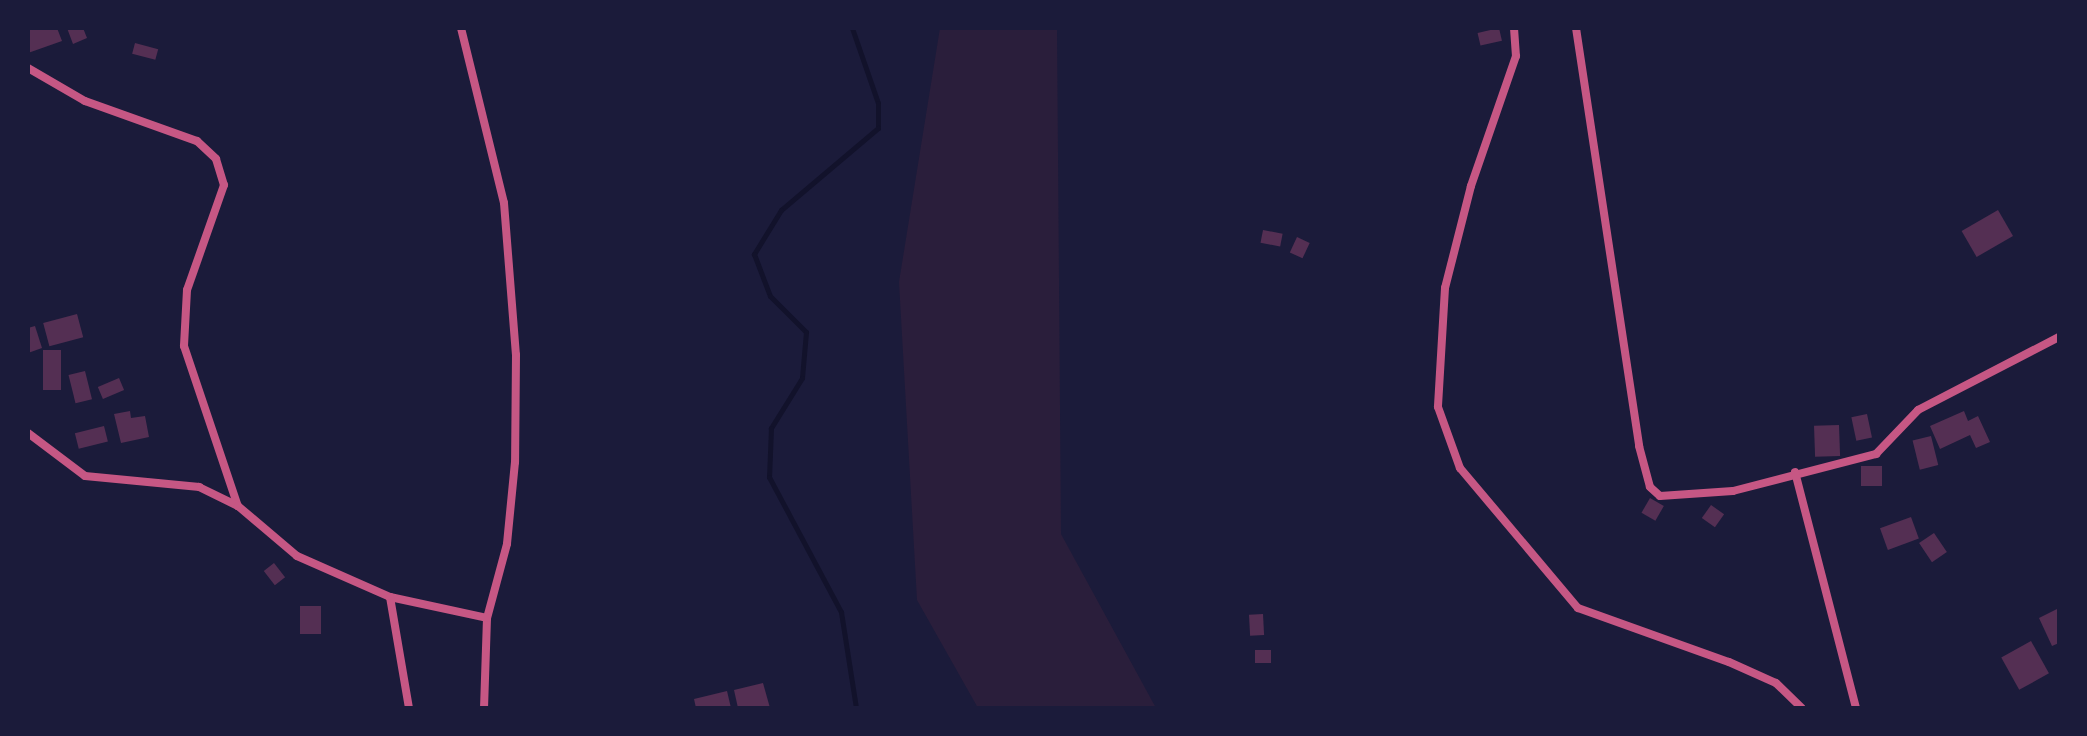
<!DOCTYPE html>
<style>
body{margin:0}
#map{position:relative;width:2087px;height:736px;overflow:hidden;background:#1b1b3a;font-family:"Nunito Sans",sans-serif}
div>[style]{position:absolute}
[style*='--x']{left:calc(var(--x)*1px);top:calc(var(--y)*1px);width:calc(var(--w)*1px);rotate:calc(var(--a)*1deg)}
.green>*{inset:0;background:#2a1e3b}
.stream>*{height:5px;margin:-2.5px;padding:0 2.5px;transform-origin:2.5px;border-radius:2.5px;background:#12122b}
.building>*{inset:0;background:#542f53;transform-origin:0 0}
.minor>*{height:8px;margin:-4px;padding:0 4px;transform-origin:4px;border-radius:4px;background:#c65784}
span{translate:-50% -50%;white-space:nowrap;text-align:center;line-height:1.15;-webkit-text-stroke:8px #1b1b3a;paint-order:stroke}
.frame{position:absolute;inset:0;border:30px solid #1b1b3a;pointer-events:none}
</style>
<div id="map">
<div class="green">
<i style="clip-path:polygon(940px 28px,1057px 28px,1061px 534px,1156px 708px,978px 708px,917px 600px,899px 282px)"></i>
</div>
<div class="stream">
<i style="--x:852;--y:28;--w:79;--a:70.9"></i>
<i style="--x:878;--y:103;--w:25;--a:90"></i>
<i style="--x:878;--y:128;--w:127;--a:139.8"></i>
<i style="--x:781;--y:210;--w:52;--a:121.5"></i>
<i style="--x:754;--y:254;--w:45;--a:69.1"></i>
<i style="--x:770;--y:296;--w:51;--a:45"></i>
<i style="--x:806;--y:332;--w:46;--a:95"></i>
<i style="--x:802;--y:378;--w:59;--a:121.8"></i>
<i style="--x:771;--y:428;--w:49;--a:92.3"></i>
<i style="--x:769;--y:477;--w:153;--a:61.9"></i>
<i style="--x:841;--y:612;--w:97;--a:81.1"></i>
</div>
<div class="building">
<i style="clip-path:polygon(57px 28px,62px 41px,28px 53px,28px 30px)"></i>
<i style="clip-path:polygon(67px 28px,83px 28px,87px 38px,73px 44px)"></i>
<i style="left:1499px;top:28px;width:13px;height:22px;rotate:77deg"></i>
<i style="left:135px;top:43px;width:24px;height:11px;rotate:15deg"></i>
<i style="left:1998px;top:210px;width:30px;height:42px;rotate:60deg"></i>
<i style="left:1263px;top:230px;width:20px;height:13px;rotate:11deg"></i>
<i style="left:1297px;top:237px;width:14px;height:17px;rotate:25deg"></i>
<i style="left:77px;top:314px;width:24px;height:35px;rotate:75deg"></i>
<i style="clip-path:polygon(35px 326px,42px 348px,28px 353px,28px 328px)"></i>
<i style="left:43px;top:350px;width:18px;height:40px"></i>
<i style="left:85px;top:371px;width:29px;height:17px;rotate:76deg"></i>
<i style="left:119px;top:378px;width:13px;height:23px;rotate:67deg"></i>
<i style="clip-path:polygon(130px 411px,131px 418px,145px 416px,149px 437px,121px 443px,114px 414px)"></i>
<i style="clip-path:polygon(1964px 411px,1968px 421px,1978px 416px,1990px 442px,1976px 448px,1970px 435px,1940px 449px,1930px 426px)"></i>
<i style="left:1867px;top:414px;width:24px;height:16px;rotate:78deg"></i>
<i style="left:1839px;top:425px;width:31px;height:25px;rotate:88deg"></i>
<i style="left:104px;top:426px;width:16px;height:30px;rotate:76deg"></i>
<i style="left:1931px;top:436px;width:30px;height:19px;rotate:76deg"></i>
<i style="left:1861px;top:466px;width:21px;height:20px"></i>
<i style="left:1650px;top:498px;width:16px;height:17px;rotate:30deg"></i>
<i style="left:1711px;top:505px;width:16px;height:16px;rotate:35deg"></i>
<i style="left:1911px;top:517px;width:23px;height:33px;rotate:70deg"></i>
<i style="left:1934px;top:533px;width:23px;height:18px;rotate:56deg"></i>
<i style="left:274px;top:563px;width:18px;height:13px;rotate:52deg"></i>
<i style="left:300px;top:606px;width:21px;height:28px"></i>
<i style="clip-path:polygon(2059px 608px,2059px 643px,2052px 646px,2039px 618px)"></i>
<i style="left:1263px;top:614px;width:21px;height:14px;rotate:87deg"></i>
<i style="left:2031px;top:641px;width:37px;height:34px;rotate:61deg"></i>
<i style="left:1271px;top:650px;width:13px;height:16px;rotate:90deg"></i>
<i style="clip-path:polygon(763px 683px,770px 708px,738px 708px,734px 690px)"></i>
<i style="clip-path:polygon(727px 691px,731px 708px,696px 708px,694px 699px)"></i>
</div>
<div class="minor">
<i style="--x:461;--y:28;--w:180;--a:76.2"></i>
<i style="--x:504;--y:203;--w:152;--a:85.5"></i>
<i style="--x:516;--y:355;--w:107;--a:90.5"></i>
<i style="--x:515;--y:462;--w:82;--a:95.6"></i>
<i style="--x:507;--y:544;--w:77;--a:105.1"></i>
<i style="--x:487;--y:618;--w:90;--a:91.9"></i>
<i style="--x:1514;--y:28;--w:28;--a:86"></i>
<i style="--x:1516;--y:56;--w:138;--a:109.1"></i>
<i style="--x:1471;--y:186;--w:105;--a:104.3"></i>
<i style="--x:1445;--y:288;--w:119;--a:93.4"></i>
<i style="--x:1438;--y:407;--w:65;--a:70.2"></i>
<i style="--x:1460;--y:468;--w:183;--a:49.9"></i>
<i style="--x:1578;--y:608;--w:160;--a:19.7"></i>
<i style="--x:1729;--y:662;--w:51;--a:24.1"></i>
<i style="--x:1776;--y:683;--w:36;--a:44"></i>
<i style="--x:1576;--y:28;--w:423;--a:81.4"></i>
<i style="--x:1639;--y:446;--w:42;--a:75"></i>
<i style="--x:1650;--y:487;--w:13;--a:42"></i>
<i style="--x:1660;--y:496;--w:73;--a:-3.9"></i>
<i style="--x:1733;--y:491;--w:148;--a:-14.5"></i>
<i style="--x:1876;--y:454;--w:61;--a:-46.3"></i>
<i style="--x:1918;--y:410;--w:159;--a:-27.4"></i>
<i style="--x:28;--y:68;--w:66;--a:30.1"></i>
<i style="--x:85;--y:101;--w:119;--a:19.7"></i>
<i style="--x:197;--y:141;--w:26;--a:43"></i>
<i style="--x:216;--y:159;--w:27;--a:73"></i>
<i style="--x:224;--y:185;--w:111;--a:109.4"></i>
<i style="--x:187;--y:290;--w:56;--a:93.1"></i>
<i style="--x:184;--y:346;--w:169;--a:71.4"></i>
<i style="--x:28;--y:433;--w:71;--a:37"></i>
<i style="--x:85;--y:476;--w:115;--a:5.5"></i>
<i style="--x:199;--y:487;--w:43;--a:26"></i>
<i style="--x:238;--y:506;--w:77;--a:40.3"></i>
<i style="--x:297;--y:556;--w:102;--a:23.8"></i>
<i style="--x:390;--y:597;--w:99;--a:12.2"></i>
<i style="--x:1795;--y:472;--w:244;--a:75.5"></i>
<i style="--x:390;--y:597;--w:113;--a:80.3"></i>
</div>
<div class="frame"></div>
</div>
